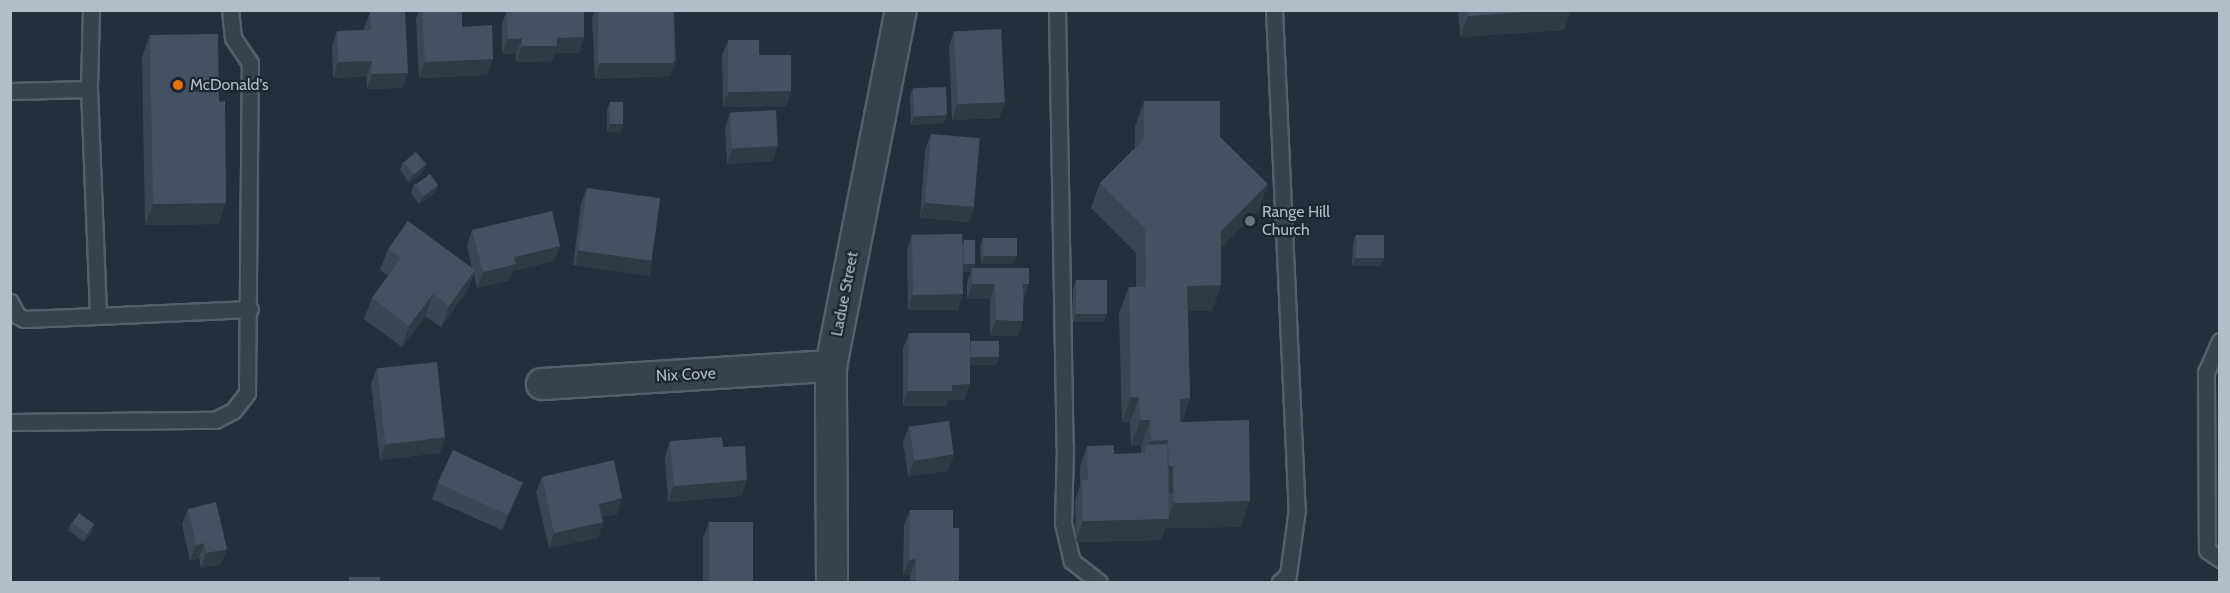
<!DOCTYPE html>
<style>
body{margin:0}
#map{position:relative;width:2230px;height:593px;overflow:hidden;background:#242f3e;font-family:Cabin,sans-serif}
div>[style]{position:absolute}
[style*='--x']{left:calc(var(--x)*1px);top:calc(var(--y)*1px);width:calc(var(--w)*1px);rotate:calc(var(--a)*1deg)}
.roads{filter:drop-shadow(2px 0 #565f6c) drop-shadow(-2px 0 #565f6c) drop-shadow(0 2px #565f6c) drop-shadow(0 -2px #565f6c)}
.lane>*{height:15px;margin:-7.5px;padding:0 7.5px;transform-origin:7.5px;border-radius:7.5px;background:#38414e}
.street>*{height:30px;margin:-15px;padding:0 15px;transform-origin:15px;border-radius:15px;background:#38414e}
.wall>*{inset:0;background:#3b4654}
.shaded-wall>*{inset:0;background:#303945;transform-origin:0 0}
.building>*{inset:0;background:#455162;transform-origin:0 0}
.dots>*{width:16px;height:16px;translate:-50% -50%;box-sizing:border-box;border:3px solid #1d2633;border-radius:50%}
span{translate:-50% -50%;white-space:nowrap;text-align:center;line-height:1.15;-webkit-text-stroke:4.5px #1d2633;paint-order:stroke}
.poi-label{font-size:16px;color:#b4bcc9}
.left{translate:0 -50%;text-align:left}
.street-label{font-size:16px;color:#b4bcc9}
.frame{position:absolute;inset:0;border:12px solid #b4bcc9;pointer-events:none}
</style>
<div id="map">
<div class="roads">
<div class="lane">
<i style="--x:91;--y:10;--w:79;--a:91.5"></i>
<i style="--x:89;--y:89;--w:227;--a:87.7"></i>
<i style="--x:98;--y:316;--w:152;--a:-2.6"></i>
<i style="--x:1057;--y:10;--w:437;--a:89"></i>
<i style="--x:1065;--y:447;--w:76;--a:91.5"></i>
<i style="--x:1063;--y:523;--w:39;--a:77"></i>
<i style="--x:1072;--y:561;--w:34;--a:38"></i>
<i style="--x:1274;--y:10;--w:500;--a:87.4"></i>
<i style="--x:1297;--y:509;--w:67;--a:97.8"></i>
<i style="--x:1288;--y:575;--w:11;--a:139"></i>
<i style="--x:10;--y:91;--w:79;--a:-1.5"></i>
<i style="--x:10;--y:302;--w:15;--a:62"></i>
<i style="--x:17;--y:315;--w:8;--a:30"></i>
<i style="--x:24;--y:319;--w:74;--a:-2.3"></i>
<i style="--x:2220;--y:341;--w:34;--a:114"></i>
<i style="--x:2206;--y:372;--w:178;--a:89.7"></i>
<i style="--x:2207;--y:550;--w:16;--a:35"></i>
<i style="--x:10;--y:422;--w:205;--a:-0.6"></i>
<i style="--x:215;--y:420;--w:20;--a:-27"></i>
<i style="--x:233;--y:411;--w:23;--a:-52"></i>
<i style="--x:247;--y:393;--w:330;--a:-89.5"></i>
<i style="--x:250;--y:63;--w:30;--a:-124"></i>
<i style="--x:233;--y:38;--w:28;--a:-96"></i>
</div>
<div class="street">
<i style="--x:542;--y:384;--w:290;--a:-3.6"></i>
<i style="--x:832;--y:582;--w:216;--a:-90.3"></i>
<i style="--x:831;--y:366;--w:363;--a:-78.9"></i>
</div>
</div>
<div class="wall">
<i style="clip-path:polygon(419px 10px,462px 10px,462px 27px,493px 59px,487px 75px,419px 78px,416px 19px)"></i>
<i style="clip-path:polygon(507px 10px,584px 10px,584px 37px,579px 53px,555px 53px,552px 61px,516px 62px,516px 54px,502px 54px,502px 24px)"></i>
<i style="clip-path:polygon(595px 10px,674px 10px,676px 60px,670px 76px,595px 79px,592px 18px)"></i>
<i style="clip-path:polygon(1458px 10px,1571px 10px,1564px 30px,1460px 37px)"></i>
<i style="clip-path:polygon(370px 12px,408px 73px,402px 88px,367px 89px,366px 76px,333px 78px,332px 47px,337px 31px,364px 30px,364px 28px)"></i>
<i style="clip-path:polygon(954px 31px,1005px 102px,999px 118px,952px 120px,949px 46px)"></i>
<i style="clip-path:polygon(150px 35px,219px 224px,145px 225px,142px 57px)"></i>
<i style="clip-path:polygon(728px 40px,759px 55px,791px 91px,786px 107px,723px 107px,722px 55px)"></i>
<i style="clip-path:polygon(913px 88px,947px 115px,944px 123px,911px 125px,910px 97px)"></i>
<i style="clip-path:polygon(1144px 101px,1220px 137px,1259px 210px,1221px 247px,1221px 285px,1212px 311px,1188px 311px,1190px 398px,1182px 422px,1241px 527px,1165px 528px,1161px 540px,1076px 542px,1075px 501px,1080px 486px,1080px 467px,1087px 446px,1114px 454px,1141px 453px,1141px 445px,1131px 446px,1130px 422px,1122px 422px,1119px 313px,1129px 287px,1136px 287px,1136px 253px,1091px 208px,1100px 183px,1135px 148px,1135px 127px)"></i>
<i style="clip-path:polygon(610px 102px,623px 124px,620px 132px,607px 132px,607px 110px)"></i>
<i style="clip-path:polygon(730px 113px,778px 146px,773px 161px,727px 164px,725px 128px)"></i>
<i style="clip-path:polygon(931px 134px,969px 222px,920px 218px,925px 150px)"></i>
<i style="clip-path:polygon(403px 162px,423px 172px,409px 183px,400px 170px)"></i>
<i style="clip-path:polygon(414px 184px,438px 185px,435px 193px,419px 204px,411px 193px)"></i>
<i style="clip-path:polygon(587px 188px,646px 275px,573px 265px,581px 203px)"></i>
<i style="clip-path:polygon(472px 230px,560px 246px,554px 261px,513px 271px,510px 280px,477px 288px,474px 274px,467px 291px,441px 327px,425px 316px,402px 347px,364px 319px,372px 298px,388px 276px,380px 270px,388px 249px,472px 268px,467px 246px)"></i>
<i style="clip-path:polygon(912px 235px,962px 245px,964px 240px,975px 264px,974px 268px,1029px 284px,1024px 299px,1018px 336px,990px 336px,990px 299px,967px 299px,967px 283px,971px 272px,963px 272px,958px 310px,908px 310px,907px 250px)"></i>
<i style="clip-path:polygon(1356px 235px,1381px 266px,1352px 266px,1353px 243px)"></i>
<i style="clip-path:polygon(983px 238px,1014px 264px,981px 264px,980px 246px)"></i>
<i style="clip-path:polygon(1076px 280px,1104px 322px,1073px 322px,1073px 289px)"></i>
<i style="clip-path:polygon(909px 333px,970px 346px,971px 341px,999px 357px,996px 365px,970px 365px,970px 384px,964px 400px,948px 400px,946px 406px,903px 406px,903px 349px)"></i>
<i style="clip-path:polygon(377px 368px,440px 453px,380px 460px,371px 384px)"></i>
<i style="clip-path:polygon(909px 426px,948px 471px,908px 476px,903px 442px)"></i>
<i style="clip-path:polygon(670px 441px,723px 447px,742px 496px,668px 502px,665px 456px)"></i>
<i style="clip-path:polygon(542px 477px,622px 498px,617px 514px,602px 517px,603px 522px,598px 538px,549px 548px,536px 492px)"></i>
<i style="clip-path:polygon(438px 483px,517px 497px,502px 530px,432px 499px)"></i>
<i style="clip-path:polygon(188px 509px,227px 549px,221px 564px,201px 568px,199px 558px,190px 561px,182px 524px)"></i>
<i style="clip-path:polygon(910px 510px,953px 528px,959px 582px,910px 582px,910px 575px,903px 575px,904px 525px)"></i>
<i style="clip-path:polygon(71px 522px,91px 533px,84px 542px,68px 530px)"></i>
<i style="clip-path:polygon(709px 522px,752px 582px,703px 582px,703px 538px)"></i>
</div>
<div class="shaded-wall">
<i style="clip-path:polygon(1548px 10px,1571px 10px,1564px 30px,1460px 37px,1468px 16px)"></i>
<i style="clip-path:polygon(584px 37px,579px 53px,555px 53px,552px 61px,516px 62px,522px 46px,557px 38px)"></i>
<i style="clip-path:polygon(522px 38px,516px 54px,502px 54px,508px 39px)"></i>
<i style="clip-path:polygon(493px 59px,487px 75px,419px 78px,425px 62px)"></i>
<i style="clip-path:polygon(676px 60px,670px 76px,595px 79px,600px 63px)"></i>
<i style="clip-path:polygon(372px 61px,366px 76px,333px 78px,338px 62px)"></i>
<i style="clip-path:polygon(408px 73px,402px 88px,367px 89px,372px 74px)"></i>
<i style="clip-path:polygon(791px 91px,786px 107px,723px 107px,728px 92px)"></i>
<i style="clip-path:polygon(1005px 102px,999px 118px,952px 120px,957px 104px)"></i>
<i style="clip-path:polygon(947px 115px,944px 123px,911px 125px,914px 117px)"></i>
<i style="clip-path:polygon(610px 124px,623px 124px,620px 132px,607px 132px)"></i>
<i style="clip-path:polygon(778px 146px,773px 161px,727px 164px,733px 149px)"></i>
<i style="clip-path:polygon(426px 164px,423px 172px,409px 183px,412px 175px)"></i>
<i style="clip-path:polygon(1268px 184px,1259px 210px,1212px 257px,1221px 231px)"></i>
<i style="clip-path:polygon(438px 185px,435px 193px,419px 204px,422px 196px)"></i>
<i style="clip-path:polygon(226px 203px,219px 224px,145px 225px,153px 204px)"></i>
<i style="clip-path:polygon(925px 203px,975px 207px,969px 222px,920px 218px)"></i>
<i style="clip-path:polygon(560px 246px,554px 261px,513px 271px,510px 280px,477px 288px,483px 272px,514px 257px)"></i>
<i style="left:578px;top:250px;width:75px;height:16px;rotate:8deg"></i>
<i style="clip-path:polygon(984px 256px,1017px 256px,1014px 264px,981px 264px)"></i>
<i style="clip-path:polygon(1355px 258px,1384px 258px,1381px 266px,1352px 266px)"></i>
<i style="clip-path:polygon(964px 264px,975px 264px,972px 272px,972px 268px,971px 272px,961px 272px)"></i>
<i style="clip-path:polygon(475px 270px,467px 291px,441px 327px,449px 306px)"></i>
<i style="clip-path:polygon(972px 284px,995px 284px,990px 299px,967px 299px)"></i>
<i style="clip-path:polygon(1023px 284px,1029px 284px,1024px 299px)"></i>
<i style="clip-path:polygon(1221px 285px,1212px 311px,1178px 311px,1187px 286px)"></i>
<i style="clip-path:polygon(433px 294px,425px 316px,402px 347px,409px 326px)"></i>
<i style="clip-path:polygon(963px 294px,958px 310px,908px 310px,913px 295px)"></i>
<i style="clip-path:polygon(1076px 314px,1107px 314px,1104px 322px,1073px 322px)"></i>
<i style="clip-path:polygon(996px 320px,1023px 321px,1018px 336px,990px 336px)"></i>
<i style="clip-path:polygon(971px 357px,999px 357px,996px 365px,968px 365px)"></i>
<i style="clip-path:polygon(970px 384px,964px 400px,948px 400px,946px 406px,903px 406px,908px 391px,952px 385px)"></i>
<i style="clip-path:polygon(1131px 397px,1139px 397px,1130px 422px,1122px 422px)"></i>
<i style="clip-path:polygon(1190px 398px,1181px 424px,1170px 424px,1180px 399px)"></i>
<i style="clip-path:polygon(1140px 420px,1150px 420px,1141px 445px,1131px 446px)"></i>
<i style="clip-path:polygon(445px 438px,440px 453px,380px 460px,385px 445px)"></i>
<i style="clip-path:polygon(1168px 440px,1159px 466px,1142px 466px,1151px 441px)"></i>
<i style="clip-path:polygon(954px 455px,948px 471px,908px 476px,914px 461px)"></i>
<i style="left:1169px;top:466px;width:4px;height:27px"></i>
<i style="clip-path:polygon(747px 480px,742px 496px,668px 502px,674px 486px)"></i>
<i style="clip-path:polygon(523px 482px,517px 497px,502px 530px,507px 515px)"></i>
<i style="clip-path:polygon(622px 498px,617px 514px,593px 519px,599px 504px)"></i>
<i style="clip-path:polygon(1250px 501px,1241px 527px,1165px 528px,1161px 540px,1076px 542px,1083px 521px,1168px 519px,1174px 503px)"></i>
<i style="clip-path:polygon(603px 522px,598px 538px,549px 548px,554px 533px)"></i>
<i style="clip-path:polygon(94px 524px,91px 533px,84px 542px,87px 534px)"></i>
<i style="clip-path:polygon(204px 543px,199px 558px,190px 561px,196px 545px)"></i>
<i style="clip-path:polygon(227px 549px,221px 564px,201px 568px,206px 553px)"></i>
<i style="clip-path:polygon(916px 559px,910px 575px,903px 575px,909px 560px)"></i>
</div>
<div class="building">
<i style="clip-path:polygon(422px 10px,462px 10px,462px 27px,492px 25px,493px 59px,425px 62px)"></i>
<i style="clip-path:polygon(507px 10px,584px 10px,584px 37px,557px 38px,557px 46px,522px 46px,522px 38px,508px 39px)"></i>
<i style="left:598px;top:10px;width:76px;height:53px"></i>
<i style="clip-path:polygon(1467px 10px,1548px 10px,1468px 16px)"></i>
<i style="clip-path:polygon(405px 11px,408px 73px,372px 74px,372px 61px,338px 62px,337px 31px,371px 30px,370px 12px)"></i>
<i style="left:1001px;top:29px;width:73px;height:47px;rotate:87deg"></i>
<i style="clip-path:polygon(218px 34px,219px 102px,225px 101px,226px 203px,153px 204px,150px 35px)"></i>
<i style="clip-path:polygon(728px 40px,759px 40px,759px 55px,791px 55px,791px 91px,728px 92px)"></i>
<i style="left:946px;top:87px;width:28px;height:33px;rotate:88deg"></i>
<i style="clip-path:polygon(1144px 101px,1220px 101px,1220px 137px,1268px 184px,1221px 231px,1221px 285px,1187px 286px,1190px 398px,1180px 399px,1180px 422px,1249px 420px,1250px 501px,1174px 503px,1173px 466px,1169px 466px,1168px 440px,1151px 441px,1150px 420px,1140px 420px,1139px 397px,1131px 397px,1129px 287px,1146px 287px,1145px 228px,1100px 183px,1144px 139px)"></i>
<i style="left:610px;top:102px;width:13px;height:22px"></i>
<i style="left:776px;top:110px;width:36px;height:46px;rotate:87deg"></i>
<i style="left:931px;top:134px;width:49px;height:69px;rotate:5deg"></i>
<i style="left:416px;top:152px;width:16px;height:16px;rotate:50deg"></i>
<i style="left:430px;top:174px;width:14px;height:19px;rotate:54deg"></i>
<i style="left:587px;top:188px;width:74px;height:63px;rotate:8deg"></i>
<i style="clip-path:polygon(552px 211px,560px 246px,514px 257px,516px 264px,483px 272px,472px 230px)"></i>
<i style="clip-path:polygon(408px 221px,475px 270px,449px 306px,433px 294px,409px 326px,372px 298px,401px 258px,388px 249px)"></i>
<i style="left:962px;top:234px;width:60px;height:50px;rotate:89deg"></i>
<i style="left:1356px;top:235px;width:28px;height:23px"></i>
<i style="left:983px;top:238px;width:34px;height:18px"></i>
<i style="left:964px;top:240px;width:11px;height:24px"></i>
<i style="clip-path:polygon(972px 268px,1029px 268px,1029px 284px,1023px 284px,1023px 321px,996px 320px,995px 284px,972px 284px)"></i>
<i style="left:1076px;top:280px;width:31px;height:34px"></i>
<i style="clip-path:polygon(909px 333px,970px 333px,970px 384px,952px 385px,952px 391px,908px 391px)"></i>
<i style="left:971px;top:341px;width:28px;height:16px"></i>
<i style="left:437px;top:362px;width:76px;height:60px;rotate:84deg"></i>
<i style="left:949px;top:421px;width:34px;height:40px;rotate:82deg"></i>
<i style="clip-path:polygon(722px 437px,723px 447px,745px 446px,747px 480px,674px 486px,670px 441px)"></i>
<i style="clip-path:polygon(1167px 444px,1169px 519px,1083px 521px,1082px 480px,1088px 480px,1087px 446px,1114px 445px,1114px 454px,1145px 453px,1145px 445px)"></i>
<i style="left:453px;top:450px;width:77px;height:36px;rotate:25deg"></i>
<i style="clip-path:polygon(614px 460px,622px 498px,599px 504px,603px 522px,554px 533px,542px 477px)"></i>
<i style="clip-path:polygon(216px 502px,227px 549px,206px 553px,204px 543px,196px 545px,188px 509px)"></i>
<i style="clip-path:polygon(910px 510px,953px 510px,953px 528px,959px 528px,959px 582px,916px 582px,916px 559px,909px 560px)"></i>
<i style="left:79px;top:513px;width:19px;height:12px;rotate:36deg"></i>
<i style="left:709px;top:522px;width:44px;height:60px"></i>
<i style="left:349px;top:577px;width:31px;height:5px"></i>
</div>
<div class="dots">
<i style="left:178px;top:85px;background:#e8710a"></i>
<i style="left:1250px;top:221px;background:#6b7280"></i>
</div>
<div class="poi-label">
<span class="left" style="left:190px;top:85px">McDonald's</span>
<span class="left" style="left:1262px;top:221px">Range Hill<br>Church</span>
</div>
<div class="street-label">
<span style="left:845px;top:294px;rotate:-79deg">Ladue Street</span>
<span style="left:686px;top:375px;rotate:-3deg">Nix Cove</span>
</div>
<div class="frame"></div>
</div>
